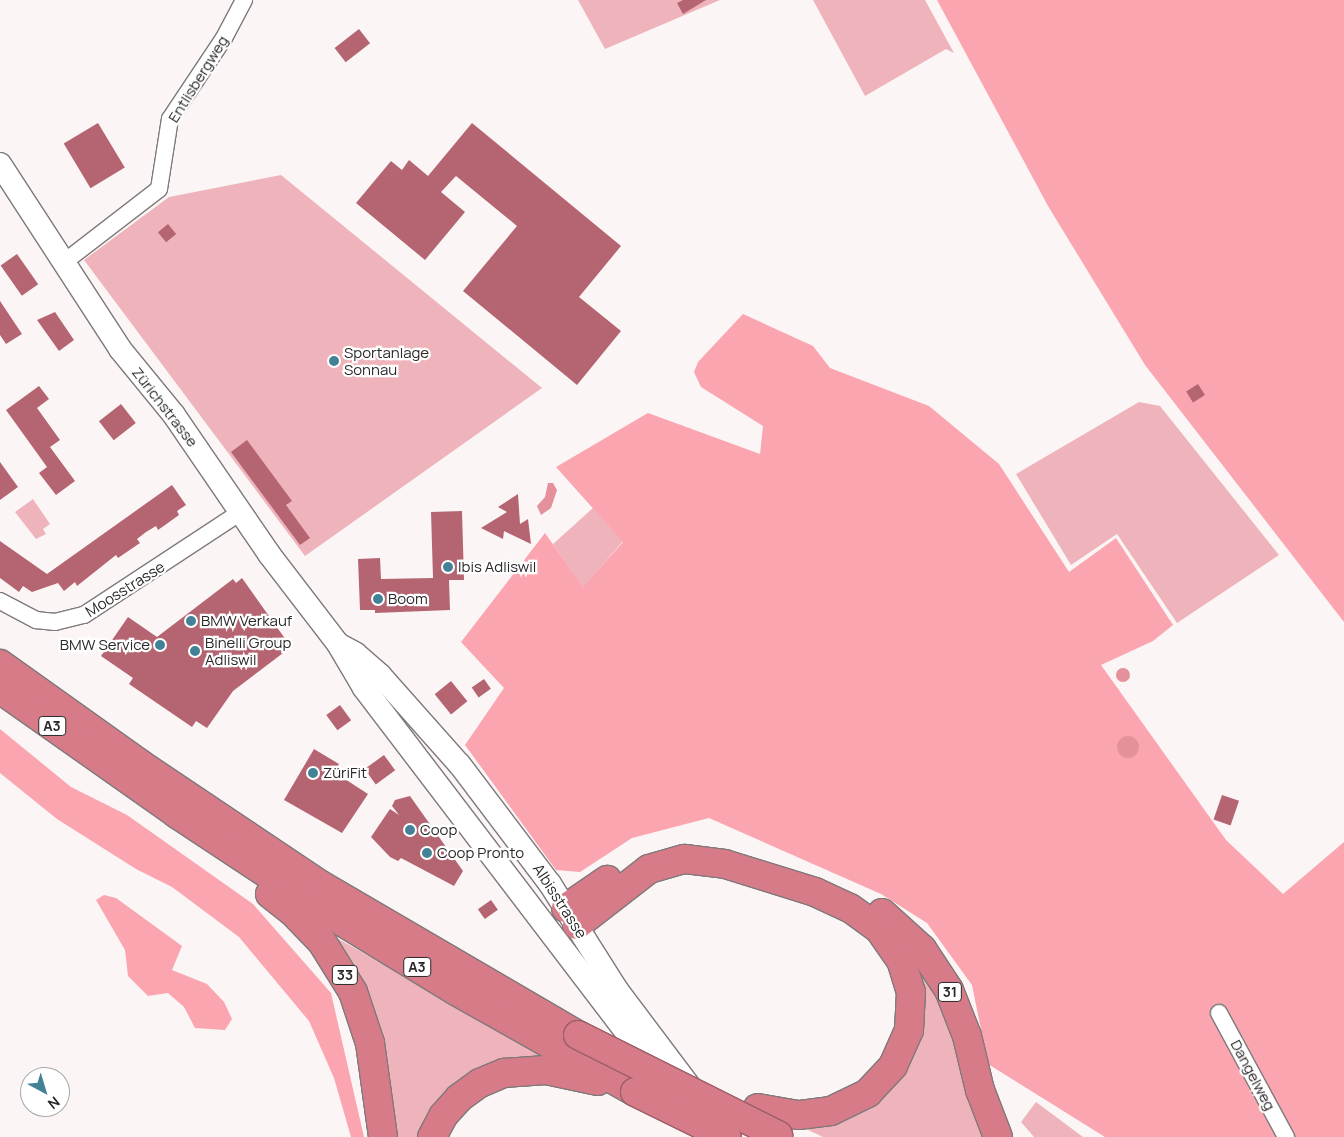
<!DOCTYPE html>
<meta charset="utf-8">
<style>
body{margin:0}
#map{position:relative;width:1344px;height:1137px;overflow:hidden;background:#fbf5f5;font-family:Manrope,sans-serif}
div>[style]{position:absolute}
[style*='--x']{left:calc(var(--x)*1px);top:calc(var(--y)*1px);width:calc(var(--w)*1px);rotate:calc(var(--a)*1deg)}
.green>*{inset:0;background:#efb4bb}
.forest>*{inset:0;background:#fba5b0}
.water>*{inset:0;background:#e5919c}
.round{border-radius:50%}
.building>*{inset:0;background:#b46571;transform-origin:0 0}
.roads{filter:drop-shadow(1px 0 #7f797a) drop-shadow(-1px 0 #7f797a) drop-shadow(0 1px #7f797a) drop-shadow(0 -1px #7f797a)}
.minor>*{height:16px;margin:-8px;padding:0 8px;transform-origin:8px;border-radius:8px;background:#fff}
.secondary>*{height:22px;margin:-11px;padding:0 11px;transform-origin:11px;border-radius:11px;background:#fff}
.motorway>*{height:28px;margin:-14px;padding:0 14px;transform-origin:14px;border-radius:14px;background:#d77b89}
.bridges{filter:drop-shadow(1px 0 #9a5e67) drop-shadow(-1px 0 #9a5e67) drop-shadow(0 1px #9a5e67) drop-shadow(0 -1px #9a5e67)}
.motorway-bridge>*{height:28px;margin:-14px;padding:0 14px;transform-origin:14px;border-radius:14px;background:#d77b89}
.dots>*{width:14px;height:14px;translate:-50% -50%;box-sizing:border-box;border:2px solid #fff;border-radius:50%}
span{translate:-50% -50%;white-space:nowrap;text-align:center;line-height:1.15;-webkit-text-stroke:4.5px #fff;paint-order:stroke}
.shield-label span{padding:1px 4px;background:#fff;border:1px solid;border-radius:4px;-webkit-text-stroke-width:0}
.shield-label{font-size:14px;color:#2a2828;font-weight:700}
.street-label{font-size:15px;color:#2a2828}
.poi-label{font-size:15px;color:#2a2828}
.left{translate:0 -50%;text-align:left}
.right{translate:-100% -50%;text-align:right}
.north{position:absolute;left:20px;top:1067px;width:50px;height:50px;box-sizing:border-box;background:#fff;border:1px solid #aaa9a9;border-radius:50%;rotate:141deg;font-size:14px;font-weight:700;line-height:20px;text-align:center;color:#2a2828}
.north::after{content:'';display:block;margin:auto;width:18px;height:22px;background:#438296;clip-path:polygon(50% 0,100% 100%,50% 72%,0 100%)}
</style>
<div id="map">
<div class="green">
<i style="clip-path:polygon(578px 0,720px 0,605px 49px)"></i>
<i style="clip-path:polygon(813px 0,925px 0,954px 53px,946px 49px,865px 96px)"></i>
<i style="clip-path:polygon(281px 175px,542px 388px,305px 556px,84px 260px,169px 197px)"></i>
<i style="clip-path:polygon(1139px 402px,1160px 406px,1279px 555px,1177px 623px,1117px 534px,1071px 565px,1016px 474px)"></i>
<i style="clip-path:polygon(33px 499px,50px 524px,43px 529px,46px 534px,36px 539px,15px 512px)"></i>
<i style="clip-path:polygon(593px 508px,623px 541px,583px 588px,553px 544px)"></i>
<i style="clip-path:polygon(328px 933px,556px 1062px,508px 1065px,424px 1137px,389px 1137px)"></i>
<i style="clip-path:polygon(903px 945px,951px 1008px,987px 1137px,823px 1137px,789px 1121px,903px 1069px)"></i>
<i style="clip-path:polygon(1036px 1102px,1083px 1137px,1034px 1137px,1021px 1122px)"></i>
</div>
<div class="forest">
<i style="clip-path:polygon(937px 0,1344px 0,1344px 622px,1145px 365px,1048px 206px)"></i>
<i style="clip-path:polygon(743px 314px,813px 346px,830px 368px,929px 406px,999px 464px,1069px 572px,1116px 538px,1173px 625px,1153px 641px,1101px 665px,1226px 840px,1283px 894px,1344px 842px,1344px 1137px,1105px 1137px,988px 1064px,972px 985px,927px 923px,881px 894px,709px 818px,632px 838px,580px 872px,556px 870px,465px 745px,504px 688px,461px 642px,545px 533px,583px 587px,623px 542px,556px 467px,648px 413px,760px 454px,763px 426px,701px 387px,694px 372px,698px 362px)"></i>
<i style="clip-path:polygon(0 729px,71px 787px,127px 815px,253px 904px,331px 993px,364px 1137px,351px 1137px,334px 1078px,309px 1021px,239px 937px,172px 887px,136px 869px,57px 819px,0 773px)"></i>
<i style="clip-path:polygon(104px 895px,116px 898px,182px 946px,172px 970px,207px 984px,224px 1002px,232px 1019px,225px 1030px,195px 1028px,184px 1007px,168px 993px,148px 996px,128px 976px,125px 950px,96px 900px)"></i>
</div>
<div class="water">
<i style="clip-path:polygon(548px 483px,553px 483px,557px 490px,551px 508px,541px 515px,537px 506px,545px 497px)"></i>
<i class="round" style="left:1116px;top:668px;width:14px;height:14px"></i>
<i class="round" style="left:1117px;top:736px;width:22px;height:22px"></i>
</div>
<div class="building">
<i style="clip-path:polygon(683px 0,706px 0,683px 14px,677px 3px)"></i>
<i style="left:359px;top:29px;width:18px;height:31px;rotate:52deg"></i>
<i style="left:98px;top:123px;width:52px;height:40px;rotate:59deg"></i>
<i style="clip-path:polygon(472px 123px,621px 246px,579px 297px,621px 331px,577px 385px,463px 291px,517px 226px,456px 176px,441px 192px,465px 212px,425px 260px,356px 203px,391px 161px,402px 170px,409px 160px,428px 176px)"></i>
<i style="left:168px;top:224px;width:13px;height:13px;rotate:51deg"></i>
<i style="left:17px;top:254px;width:37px;height:20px;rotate:55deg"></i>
<i style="clip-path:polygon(0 301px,22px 334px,6px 344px,0 335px)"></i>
<i style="clip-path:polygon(55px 312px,74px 340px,59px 351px,37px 320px)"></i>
<i style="left:1198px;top:384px;width:13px;height:14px;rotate:58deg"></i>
<i style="clip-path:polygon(39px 386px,49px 399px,37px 408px,60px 440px,50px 447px,75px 481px,56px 495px,39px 473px,47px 467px,6px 410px)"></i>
<i style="left:121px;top:404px;width:24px;height:28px;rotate:52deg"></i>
<i style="clip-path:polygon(247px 440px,292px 501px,286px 505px,310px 538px,300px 545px,231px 452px)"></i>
<i style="clip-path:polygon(0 462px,18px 487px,0 500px)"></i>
<i style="clip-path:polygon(172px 485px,186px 505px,177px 511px,179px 515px,158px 530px,156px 526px,146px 532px,137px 539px,140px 543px,118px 558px,116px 555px,77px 586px,75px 582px,64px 591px,58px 583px,32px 592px,23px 586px,19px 592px,0 578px,0 541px,47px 574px)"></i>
<i style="clip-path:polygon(518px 494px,520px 524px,528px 519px,531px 544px,504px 531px,503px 539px,481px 528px,507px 512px,498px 507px)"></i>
<i style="clip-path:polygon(462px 511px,464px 580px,449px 580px,450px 610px,375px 613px,375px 610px,360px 610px,358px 559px,380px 558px,381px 579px,433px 578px,431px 512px)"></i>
<i style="clip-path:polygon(242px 578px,291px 647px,233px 691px,207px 728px,196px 721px,192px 727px,129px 684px,133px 678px,101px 656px,128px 617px,157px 637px,233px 579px,236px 583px)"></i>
<i style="left:484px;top:679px;width:12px;height:15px;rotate:55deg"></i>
<i style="left:451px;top:681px;width:26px;height:21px;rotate:51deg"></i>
<i style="left:340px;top:705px;width:19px;height:17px;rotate:54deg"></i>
<i style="clip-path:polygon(314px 749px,339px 764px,334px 772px,368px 794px,342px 833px,284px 800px)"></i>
<i style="left:384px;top:755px;width:19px;height:24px;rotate:54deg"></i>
<i style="left:1222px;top:795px;width:18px;height:26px;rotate:19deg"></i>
<i style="clip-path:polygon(410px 796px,463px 871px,454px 886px,401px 858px,398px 861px,390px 857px,371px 837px,390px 809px,399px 815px,392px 806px,395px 800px)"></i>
<i style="left:491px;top:900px;width:12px;height:16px;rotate:55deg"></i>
</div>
<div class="roads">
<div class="minor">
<i style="--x:63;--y:263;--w:121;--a:-37.6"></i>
<i style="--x:159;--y:189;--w:71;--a:-81.1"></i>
<i style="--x:170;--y:119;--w:97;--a:-56.3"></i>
<i style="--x:224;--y:38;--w:43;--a:-62.2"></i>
<i style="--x:0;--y:601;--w:41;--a:27.8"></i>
<i style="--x:36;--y:620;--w:19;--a:6"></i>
<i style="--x:55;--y:622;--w:30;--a:-14"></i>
<i style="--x:84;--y:615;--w:188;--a:-33.3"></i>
<i style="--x:1219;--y:1013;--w:141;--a:61.6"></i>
</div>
<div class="secondary">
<i style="--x:0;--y:164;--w:221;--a:57"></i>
<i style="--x:120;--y:349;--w:85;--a:50.7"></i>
<i style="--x:174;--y:415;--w:168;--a:55.6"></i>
<i style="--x:269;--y:554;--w:113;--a:52.5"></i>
<i style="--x:338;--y:644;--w:51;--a:59.4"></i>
<i style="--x:364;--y:688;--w:488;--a:52.7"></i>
<i style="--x:340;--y:645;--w:18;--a:29"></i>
<i style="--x:356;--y:654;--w:32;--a:41"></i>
<i style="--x:380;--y:675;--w:120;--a:48.4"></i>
<i style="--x:460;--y:765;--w:149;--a:52.9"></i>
<i style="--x:550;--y:884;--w:125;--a:57.7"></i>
<i style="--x:617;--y:990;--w:128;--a:53"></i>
</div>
<div class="motorway">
<i style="--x:0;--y:664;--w:172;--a:35.5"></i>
<i style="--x:140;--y:764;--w:218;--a:33.8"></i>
<i style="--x:321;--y:885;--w:298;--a:30.3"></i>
<i style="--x:0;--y:689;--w:217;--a:35.2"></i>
<i style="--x:177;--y:814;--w:163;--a:33.5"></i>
<i style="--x:313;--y:904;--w:167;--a:31.3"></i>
<i style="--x:456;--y:991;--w:206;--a:29.4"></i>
<i style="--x:270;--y:894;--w:29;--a:38"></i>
<i style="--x:293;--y:912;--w:42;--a:46"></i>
<i style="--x:322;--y:942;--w:59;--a:58.2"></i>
<i style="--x:353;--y:992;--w:54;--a:71.6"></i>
<i style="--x:370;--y:1043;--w:95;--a:82.1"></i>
<i style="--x:566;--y:908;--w:50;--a:-34.3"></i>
<i style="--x:882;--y:913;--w:54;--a:42"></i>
<i style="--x:922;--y:949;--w:49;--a:56.6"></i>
<i style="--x:949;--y:990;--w:49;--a:68.6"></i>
<i style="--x:967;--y:1036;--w:56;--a:76.5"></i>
<i style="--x:980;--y:1090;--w:50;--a:69"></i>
<i style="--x:577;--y:925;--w:91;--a:-37.9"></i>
<i style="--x:649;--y:869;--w:37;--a:-16"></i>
<i style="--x:685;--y:859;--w:40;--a:7.1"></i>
<i style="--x:725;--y:864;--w:94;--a:17.3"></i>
<i style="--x:815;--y:892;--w:38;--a:25"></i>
<i style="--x:850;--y:908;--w:36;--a:36"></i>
<i style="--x:879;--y:929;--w:38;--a:55"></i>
<i style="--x:901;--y:960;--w:34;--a:73"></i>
<i style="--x:911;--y:992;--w:38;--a:93"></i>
<i style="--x:909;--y:1030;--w:39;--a:114"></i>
<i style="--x:893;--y:1066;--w:37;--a:133"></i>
<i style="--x:868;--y:1093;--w:41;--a:154.1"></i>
<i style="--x:831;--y:1111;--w:33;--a:173"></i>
<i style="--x:798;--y:1115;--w:41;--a:-170.1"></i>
<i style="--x:432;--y:1137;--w:24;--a:-62"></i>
<i style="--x:443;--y:1116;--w:24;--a:-48"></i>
<i style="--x:459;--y:1098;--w:26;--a:-36"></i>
<i style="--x:480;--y:1083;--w:26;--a:-23"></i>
<i style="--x:504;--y:1073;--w:42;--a:-4.1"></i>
<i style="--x:546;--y:1070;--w:53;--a:11.9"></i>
</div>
</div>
<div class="bridges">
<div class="motorway-bridge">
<i style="--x:578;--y:1035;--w:224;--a:26.6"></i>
<i style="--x:635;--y:1092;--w:102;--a:26.1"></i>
</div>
</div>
<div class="dots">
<i style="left:334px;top:361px;background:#438296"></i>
<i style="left:448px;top:567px;background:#438296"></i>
<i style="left:378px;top:599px;background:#438296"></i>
<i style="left:191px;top:621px;background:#438296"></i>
<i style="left:160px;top:645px;background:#438296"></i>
<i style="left:195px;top:651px;background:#438296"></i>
<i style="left:313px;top:773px;background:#438296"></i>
<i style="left:410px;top:830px;background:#438296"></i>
<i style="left:427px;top:853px;background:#438296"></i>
</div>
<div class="shield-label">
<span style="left:52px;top:726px">A3</span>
<span style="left:417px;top:967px">A3</span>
<span style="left:345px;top:975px">33</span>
<span style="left:950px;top:992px">31</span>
</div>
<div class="street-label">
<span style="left:198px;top:79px;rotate:-58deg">Entlisbergweg</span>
<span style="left:165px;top:407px;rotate:52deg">Zürichstrasse</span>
<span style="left:125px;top:589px;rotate:-32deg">Moosstrasse</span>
<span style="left:560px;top:901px;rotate:57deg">Albisstrasse</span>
<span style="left:1253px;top:1075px;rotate:62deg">Dangelweg</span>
</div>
<div class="poi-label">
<span class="left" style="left:344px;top:361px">Sportanlage<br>Sonnau</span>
<span class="left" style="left:458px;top:567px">Ibis Adliswil</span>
<span class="left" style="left:388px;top:599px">Boom</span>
<span class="left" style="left:201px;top:621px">BMW Verkauf</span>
<span class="left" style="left:205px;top:651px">Binelli Group<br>Adliswil</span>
<span class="right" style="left:150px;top:645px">BMW Service</span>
<span class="left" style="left:323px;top:773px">ZüriFit</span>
<span class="left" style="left:420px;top:830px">Coop</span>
<span class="left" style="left:437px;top:853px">Coop Pronto</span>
</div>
<div class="north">N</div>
</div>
